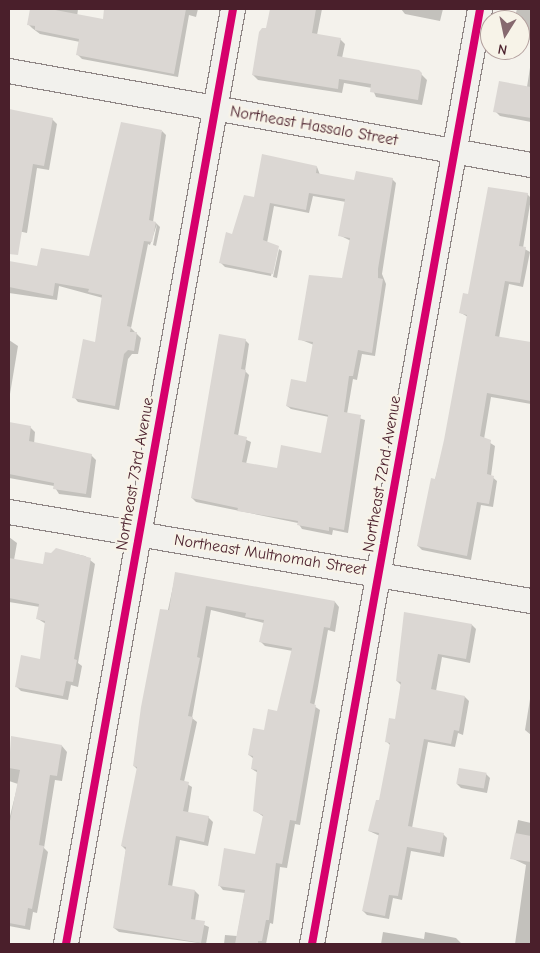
<!DOCTYPE html>
<style>
body{margin:0}
#map{position:relative;width:540px;height:953px;overflow:hidden;background:#f4f2ec;font-family:"Comic Neue",sans-serif}
div>[style]{position:absolute}
[style*='--x']{left:calc(var(--x)*1px);top:calc(var(--y)*1px);width:calc(var(--w)*1px);rotate:calc(var(--a)*1deg)}
.shadow>*{inset:0;background:#0003}
.building>*{inset:0;background:#dbd7d3;transform-origin:0 0}
.roads{filter:drop-shadow(1px 0 #8f8685) drop-shadow(-1px 0 #8f8685) drop-shadow(0 1px #8f8685) drop-shadow(0 -1px #8f8685)}
.minor>*{height:24px;margin:-12px;padding:0 12px;transform-origin:12px;border-radius:12px;background:#f2f1ed}
.cycleway>*{height:8px;margin:-4px;padding:0 4px;transform-origin:4px;border-radius:4px;background:#d6006c}
span{translate:-50% -50%;white-space:nowrap;text-align:center;line-height:1.15;-webkit-text-stroke:5px #f7f3e8;paint-order:stroke}
.street-label{font-size:16px;color:#4a1f2b}
.frame{position:absolute;inset:0;border:10px solid #4a1f2b;pointer-events:none}
.north{position:absolute;left:480px;top:10px;width:50px;height:50px;box-sizing:border-box;background:#f7f3e8;border:1px solid #b29e9c;border-radius:50%;rotate:190deg;font-size:14px;font-weight:700;line-height:20px;text-align:center;color:#4a1f2b}
.north::after{content:'';display:block;margin:auto;width:18px;height:22px;background:#86696f;clip-path:polygon(50% 0,100% 100%,50% 72%,0 100%)}
</style>
<div id="map">
<div class="shadow">
<i style="clip-path:polygon(31px 9px,78px 9px,77px 17px,108px 23px,110px 9px,198px 9px,196px 17px,189px 15px,178px 77px,82px 59px,78px 55px,80px 42px,40px 34px,32px 28px,28px 24px)"></i>
<i style="clip-path:polygon(276px 9px,322px 9px,317px 35px,340px 39px,345px 44px,342px 58px,418px 71px,427px 80px,422px 105px,376px 97px,372px 88px,344px 83px,342px 93px,258px 80px,253px 75px)"></i>
<i style="clip-path:polygon(401px 9px,443px 9px,440px 21px,405px 14px)"></i>
<i style="clip-path:polygon(517px 9px,531px 9px,531px 40px,520px 38px,520px 20px,514px 20px)"></i>
<i style="clip-path:polygon(531px 61px,531px 122px,500px 116px,495px 111px,527px 87px)"></i>
<i style="clip-path:polygon(9px 111px,52px 119px,57px 124px,49px 170px,37px 168px,27px 233px,9px 229px)"></i>
<i style="clip-path:polygon(162px 131px,166px 135px,153px 222px,156px 223px,160px 227px,156px 246px,153px 245px,157px 224px,150px 245px,148px 244px,131px 328px,141px 338px,138px 354px,132px 354px,128px 359px,119px 410px,78px 402px,74px 397px,96px 343px,103px 298px,59px 286px,57px 300px,9px 293px,9px 263px,38px 268px,90px 258px)"></i>
<i style="clip-path:polygon(317px 167px,320px 175px,355px 182px,392px 179px,396px 183px,382px 274px,386px 284px,375px 356px,362px 354px,357px 380px,353px 379px,347px 414px,365px 420px,348px 533px,333px 530px,332px 535px,302px 529px,298px 523px,196px 502px,192px 498px,245px 340px,249px 344px,245px 371px,249px 375px,238px 436px,251px 442px,246px 464px,278px 470px,322px 454px,329px 417px,291px 409px,287px 406px,307px 384px,314px 345px,299px 339px,343px 279px,351px 241px,339px 235px,346px 202px,313px 196px,309px 213px,274px 206px,267px 243px,277px 248px,271px 276px,225px 267px,221px 263px,255px 198px)"></i>
<i style="clip-path:polygon(527px 194px,531px 198px,523px 248px,530px 252px,523px 287px,509px 284px,499px 338px,531px 343px,531px 404px,491px 397px,484px 439px,495px 446px,491px 476px,497px 481px,493px 507px,481px 505px,471px 560px,422px 550px,418px 546px,445px 441px,468px 317px,461px 313px)"></i>
<i style="clip-path:polygon(279px 249px,282px 251px,277px 278px,273px 277px)"></i>
<i style="clip-path:polygon(9px 340px,18px 346px,9px 400px)"></i>
<i style="clip-path:polygon(9px 423px,30px 427px,35px 432px,34px 444px,91px 455px,96px 460px,91px 498px,59px 494px,54px 486px,9px 478px)"></i>
<i style="clip-path:polygon(9px 537px,17px 543px,14px 560px,44px 566px,57px 550px,85px 556px,95px 564px,78px 663px,82px 666px,78px 687px,71px 685px,68px 700px,21px 691px,16px 686px,41px 660px,46px 624px,38px 619px,40px 607px,9px 602px)"></i>
<i style="clip-path:polygon(176px 573px,335px 602px,339px 607px,335px 632px,328px 630px,317px 692px,314px 706px,320px 710px,300px 825px,295px 824px,287px 868px,280px 867px,273px 924px,270px 923px,266px 944px,224px 944px,225px 935px,237px 936px,245px 893px,223px 890px,219px 885px,256px 856px,264px 817px,254px 810px,258px 773px,252px 769px,254px 759px,249px 755px,278px 712px,293px 651px,265px 646px,261px 642px,264px 623px,211px 610px,192px 718px,197px 722px,184px 782px,192px 787px,188px 813px,208px 817px,213px 822px,208px 846px,180px 840px,172px 887px,195px 891px,199px 895px,195px 921px,209px 927px,206px 944px,119px 932px,114px 928px,126px 850px,122px 846px,138px 770px,134px 766px)"></i>
<i style="clip-path:polygon(405px 614px,472px 625px,476px 629px,470px 663px,442px 657px,436px 691px,465px 697px,469px 701px,463px 735px,458px 733px,455px 747px,428px 742px,412px 828px,443px 834px,447px 838px,444px 857px,411px 851px,402px 900px,393px 898px,389px 919px,367px 915px,363px 911px,380px 836px,369px 831px,380px 802px,391px 746px,387px 742px,396px 721px,401px 685px,397px 681px)"></i>
<i style="clip-path:polygon(531px 693px,531px 735px,525px 730px)"></i>
<i style="clip-path:polygon(12px 737px,62px 746px,67px 752px,62px 781px,55px 780px,44px 848px,48px 852px,37px 913px,33px 912px,30px 930px,9px 926px,9px 820px,18px 784px,9px 781px)"></i>
<i style="clip-path:polygon(486px 774px,490px 778px,487px 793px,461px 788px,457px 784px)"></i>
<i style="clip-path:polygon(518px 820px,531px 823px,531px 944px,515px 944px,526px 865px,511px 858px)"></i>
<i style="clip-path:polygon(383px 932px,424px 939px,425px 932px,456px 938px,461px 943px,381px 944px)"></i>
</div>
<div class="building">
<i style="clip-path:polygon(30px 9px,50px 9px,103px 19px,104px 9px,186px 9px,174px 74px,76px 55px,79px 39px,35px 30px,35px 26px,27px 25px)"></i>
<i style="clip-path:polygon(270px 9px,316px 9px,312px 33px,341px 38px,337px 56px,419px 70px,422px 73px,418px 100px,370px 92px,371px 84px,339px 79px,338px 89px,252px 75px,259px 32px,262px 28px,266px 28px)"></i>
<i style="clip-path:polygon(499px 81px,531px 87px,531px 118px,493px 112px)"></i>
<i style="clip-path:polygon(9px 109px,53px 118px,44px 166px,33px 164px,18px 255px,9px 254px)"></i>
<i style="clip-path:polygon(121px 122px,162px 130px,149px 220px,156px 222px,152px 242px,144px 241px,127px 326px,131px 327px,130px 332px,137px 332px,134px 351px,128px 350px,124px 354px,115px 406px,72px 398px,83px 339px,95px 342px,102px 295px,88px 292px,89px 289px,55px 283px,53px 296px,9px 287px,9px 261px,37px 266px,41px 248px,89px 256px)"></i>
<i style="clip-path:polygon(262px 154px,317px 166px,316px 173px,354px 180px,356px 171px,393px 178px,378px 269px,378px 278px,383px 279px,372px 353px,358px 350px,353px 376px,349px 376px,344px 412px,361px 415px,344px 530px,329px 527px,329px 531px,297px 525px,298px 521px,237px 511px,238px 508px,191px 498px,219px 334px,246px 339px,241px 369px,246px 370px,234px 434px,247px 437px,242px 462px,277px 468px,281px 445px,321px 453px,328px 415px,286px 406px,291px 379px,306px 382px,313px 342px,298px 340px,309px 275px,342px 278px,350px 238px,338px 236px,345px 199px,309px 193px,306px 210px,270px 203px,263px 240px,279px 246px,273px 274px,219px 263px,226px 232px,232px 234px,244px 195px,254px 197px)"></i>
<i style="clip-path:polygon(488px 187px,528px 193px,519px 246px,526px 247px,520px 283px,505px 281px,495px 336px,531px 342px,531px 401px,487px 393px,480px 436px,491px 440px,487px 474px,494px 476px,489px 504px,477px 502px,467px 556px,417px 546px,431px 478px,435px 479px,444px 440px,467px 315px,459px 313px,463px 293px,468px 294px)"></i>
<i style="clip-path:polygon(9px 422px,31px 426px,29px 441px,92px 454px,86px 494px,53px 489px,54px 483px,9px 474px)"></i>
<i style="clip-path:polygon(56px 548px,91px 558px,74px 659px,77px 660px,73px 682px,66px 681px,63px 696px,15px 687px,21px 655px,40px 659px,45px 621px,36px 619px,39px 604px,9px 598px,9px 558px,43px 564px,45px 552px,51px 553px)"></i>
<i style="clip-path:polygon(175px 572px,335px 601px,330px 628px,324px 627px,313px 687px,310px 703px,316px 705px,296px 821px,290px 820px,282px 864px,276px 863px,269px 920px,266px 920px,262px 941px,258px 941px,258px 944px,235px 944px,245px 890px,218px 886px,224px 848px,255px 854px,263px 815px,253px 811px,257px 770px,251px 769px,253px 756px,248px 755px,253px 728px,264px 730px,268px 709px,277px 711px,292px 648px,259px 642px,264px 620px,245px 617px,246px 613px,206px 606px,197px 657px,200px 658px,188px 716px,193px 717px,180px 780px,189px 782px,183px 811px,209px 816px,204px 842px,176px 836px,168px 885px,195px 890px,191px 919px,205px 921px,201px 943px,113px 928px,126px 847px,121px 846px,137px 767px,133px 766px,141px 707px,160px 609px,169px 610px)"></i>
<i style="clip-path:polygon(404px 612px,472px 624px,466px 659px,438px 654px,431px 689px,465px 696px,459px 731px,454px 730px,451px 744px,424px 739px,408px 826px,444px 833px,440px 853px,407px 847px,398px 896px,389px 895px,385px 916px,362px 911px,379px 833px,368px 831px,376px 800px,379px 800px,390px 743px,385px 742px,389px 718px,395px 719px,401px 682px,396px 681px)"></i>
<i style="clip-path:polygon(11px 736px,62px 745px,57px 776px,50px 775px,39px 845px,44px 846px,32px 909px,28px 908px,25px 926px,9px 923px,9px 826px,20px 770px,9px 768px)"></i>
<i style="left:459px;top:768px;width:28px;height:16px;rotate:10deg"></i>
<i style="clip-path:polygon(515px 833px,531px 836px,531px 862px,510px 859px)"></i>
</div>
<div class="roads">
<div class="minor">
<i style="--x:9;--y:71;--w:530;--a:10.21"></i>
<i style="--x:9;--y:512;--w:530;--a:9.68"></i>
<i style="--x:66;--y:944;--w:950;--a:-79.87"></i>
<i style="--x:312;--y:944;--w:950;--a:-79.81"></i>
</div>
</div>
<div class="cycleway">
<i style="--x:66;--y:944;--w:950;--a:-79.87"></i>
<i style="--x:312;--y:944;--w:950;--a:-79.81"></i>
</div>
<div class="street-label">
<span style="left:314px;top:126px;rotate:10deg">Northeast Hassalo Street</span>
<span style="left:135px;top:474px;rotate:-80deg">Northeast 73rd Avenue</span>
<span style="left:382px;top:474px;rotate:-80deg">Northeast 72nd Avenue</span>
<span style="left:270px;top:555px;rotate:9deg">Northeast Multnomah Street</span>
</div>
<div class="frame"></div>
<div class="north">N</div>
</div>
